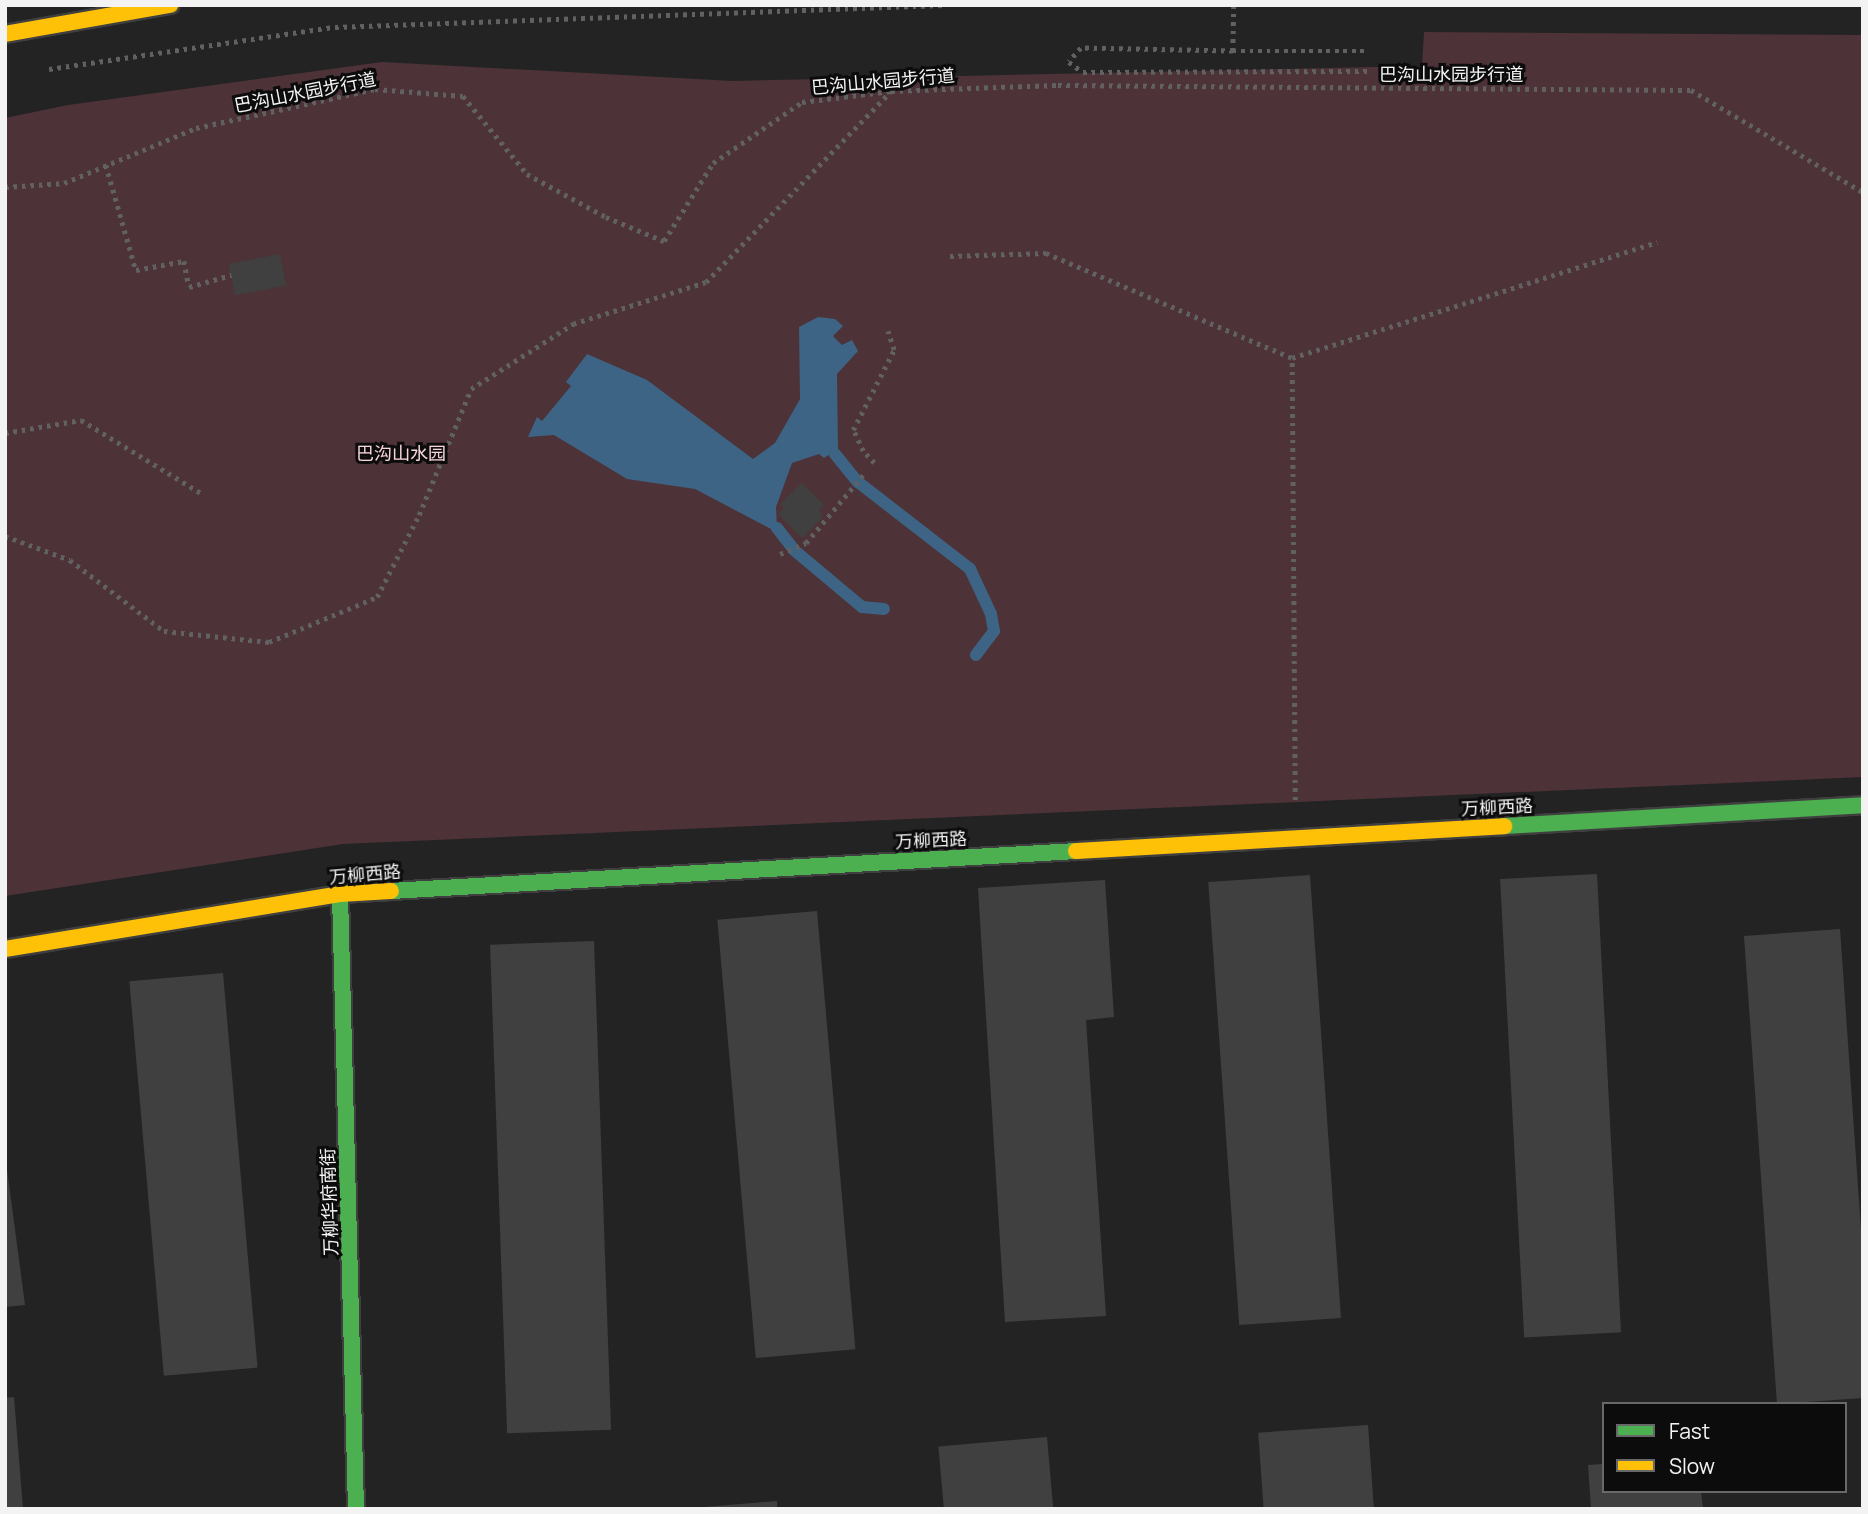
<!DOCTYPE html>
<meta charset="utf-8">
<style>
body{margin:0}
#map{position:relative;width:1868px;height:1514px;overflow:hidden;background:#232324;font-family:Manrope,"Noto Sans SC",sans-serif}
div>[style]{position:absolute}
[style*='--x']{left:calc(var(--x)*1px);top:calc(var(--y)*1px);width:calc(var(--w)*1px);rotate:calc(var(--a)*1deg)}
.green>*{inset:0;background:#4d3238}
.water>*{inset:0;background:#3d6484}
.stream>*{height:12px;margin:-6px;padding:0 6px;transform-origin:6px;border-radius:6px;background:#3d6484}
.building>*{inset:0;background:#404041;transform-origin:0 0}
.path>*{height:4.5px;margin-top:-2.25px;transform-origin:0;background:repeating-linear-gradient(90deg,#616162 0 3.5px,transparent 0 8.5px)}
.roads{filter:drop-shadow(2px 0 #3f3f3f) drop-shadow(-2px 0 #3f3f3f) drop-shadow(0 2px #3f3f3f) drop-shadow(0 -2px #3f3f3f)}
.fast>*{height:16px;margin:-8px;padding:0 8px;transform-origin:8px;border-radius:8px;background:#4caf50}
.slow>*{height:16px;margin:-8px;padding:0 8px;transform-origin:8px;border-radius:8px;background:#ffc107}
span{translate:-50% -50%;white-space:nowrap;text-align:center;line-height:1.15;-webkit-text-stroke:6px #0c0c0d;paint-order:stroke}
.street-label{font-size:18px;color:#f3f3f4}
.park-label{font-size:18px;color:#f8d4db}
.frame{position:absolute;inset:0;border:7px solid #f3f3f4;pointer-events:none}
.legend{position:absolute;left:1602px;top:1402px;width:245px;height:91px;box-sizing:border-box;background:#0c0c0d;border:2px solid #686869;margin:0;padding:9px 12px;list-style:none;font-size:21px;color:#f3f3f4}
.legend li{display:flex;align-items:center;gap:14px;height:35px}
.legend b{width:35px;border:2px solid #686869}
</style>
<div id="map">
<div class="green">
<i style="clip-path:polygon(1424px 32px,1863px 35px,1863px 777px,343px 844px,5px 896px,5px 118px,68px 105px,382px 62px,733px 81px,1422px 66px)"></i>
</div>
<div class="water">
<i style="clip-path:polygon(818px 317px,835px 319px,843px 326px,833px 336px,842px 345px,852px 340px,858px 351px,837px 374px,838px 449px,824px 458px,819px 454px,792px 463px,776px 507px,777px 528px,771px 529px,695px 489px,627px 479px,554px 435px,528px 437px,537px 417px,542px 421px,571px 386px,566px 382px,587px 354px,647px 380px,753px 459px,775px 443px,800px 399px,799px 327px)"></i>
</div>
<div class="stream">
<i style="--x:835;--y:454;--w:36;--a:51"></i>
<i style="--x:858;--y:482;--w:142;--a:37.8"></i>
<i style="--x:970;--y:569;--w:50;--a:65"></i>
<i style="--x:991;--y:614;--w:17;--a:80"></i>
<i style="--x:994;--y:631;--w:30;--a:127"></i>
<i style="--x:777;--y:528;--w:28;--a:52"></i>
<i style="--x:794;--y:550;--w:89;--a:40"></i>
<i style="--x:862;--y:607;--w:22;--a:5"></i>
</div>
<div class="building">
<i style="left:280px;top:254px;width:32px;height:52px;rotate:79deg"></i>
<i style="clip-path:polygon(802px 483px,824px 505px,819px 510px,822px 518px,802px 538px,778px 514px,784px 508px,780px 504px)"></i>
<i style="left:1597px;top:874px;width:459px;height:97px;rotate:87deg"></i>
<i style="left:1310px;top:875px;width:444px;height:102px;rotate:86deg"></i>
<i style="clip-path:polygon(1105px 880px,1114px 1017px,1086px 1020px,1106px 1316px,1005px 1322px,978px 888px)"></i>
<i style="left:817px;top:911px;width:440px;height:100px;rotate:85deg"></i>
<i style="clip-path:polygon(1840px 929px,1863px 1258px,1863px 1398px,1777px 1404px,1744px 936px)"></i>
<i style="left:594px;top:941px;width:489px;height:104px;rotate:88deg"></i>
<i style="left:223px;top:973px;width:396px;height:94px;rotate:85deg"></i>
<i style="clip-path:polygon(5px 1154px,25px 1305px,5px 1307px)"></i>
<i style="clip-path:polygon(14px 1397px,23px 1509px,5px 1509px,5px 1398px)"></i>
<i style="left:1368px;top:1425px;width:84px;height:110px;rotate:86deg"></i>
<i style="left:1047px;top:1437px;width:72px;height:109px;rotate:85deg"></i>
<i style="clip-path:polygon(1604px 1464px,1604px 1491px,1701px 1491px,1703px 1509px,1591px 1509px,1588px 1465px)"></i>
<i style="clip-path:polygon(777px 1501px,777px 1509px,704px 1509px,704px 1507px)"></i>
</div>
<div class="path">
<i style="--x:1234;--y:5;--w:46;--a:91.2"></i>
<i style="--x:1233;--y:51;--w:152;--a:-178.9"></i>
<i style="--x:1081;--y:48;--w:18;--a:131"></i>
<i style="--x:1069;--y:62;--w:17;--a:36"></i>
<i style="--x:1083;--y:72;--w:286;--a:-0.2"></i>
<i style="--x:1233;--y:51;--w:132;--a:0"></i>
<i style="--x:49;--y:69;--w:289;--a:-8.4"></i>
<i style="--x:335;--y:27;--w:609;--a:-2.07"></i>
<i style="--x:106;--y:165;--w:109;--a:74.1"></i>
<i style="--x:136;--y:270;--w:49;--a:-10.6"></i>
<i style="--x:184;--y:261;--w:26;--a:79"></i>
<i style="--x:189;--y:287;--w:44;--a:-15.9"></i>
<i style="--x:5;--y:187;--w:59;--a:-3.9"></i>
<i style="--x:64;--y:183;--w:143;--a:-22.6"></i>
<i style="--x:196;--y:128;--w:183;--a:-12.3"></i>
<i style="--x:375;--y:89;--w:88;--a:4.5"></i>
<i style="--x:463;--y:96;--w:101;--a:50.6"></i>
<i style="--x:527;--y:174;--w:90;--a:28.6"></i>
<i style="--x:606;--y:217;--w:63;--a:22.5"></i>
<i style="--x:664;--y:241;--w:92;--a:-57.9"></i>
<i style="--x:713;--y:163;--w:108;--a:-34.4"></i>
<i style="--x:802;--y:102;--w:90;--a:-7"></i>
<i style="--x:891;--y:91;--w:167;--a:-2.1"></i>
<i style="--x:1058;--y:85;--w:633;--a:0.45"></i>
<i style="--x:1691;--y:90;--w:200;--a:30.7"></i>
<i style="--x:950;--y:256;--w:96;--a:-1.8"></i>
<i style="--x:1046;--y:253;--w:267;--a:23.1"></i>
<i style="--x:5;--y:433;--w:77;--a:-9.7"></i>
<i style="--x:81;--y:420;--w:144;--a:31.4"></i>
<i style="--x:874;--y:463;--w:16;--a:-133"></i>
<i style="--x:863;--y:451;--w:23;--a:-115"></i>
<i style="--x:853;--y:430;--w:90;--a:-62.9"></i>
<i style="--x:894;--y:350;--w:20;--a:-108"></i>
<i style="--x:5;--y:536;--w:69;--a:20.3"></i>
<i style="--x:70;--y:560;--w:118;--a:37.1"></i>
<i style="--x:164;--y:631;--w:106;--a:6"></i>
<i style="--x:269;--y:642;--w:117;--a:-22.6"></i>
<i style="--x:377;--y:597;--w:92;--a:-62.9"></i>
<i style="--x:419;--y:515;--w:136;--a:-67.6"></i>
<i style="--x:471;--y:389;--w:121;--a:-32.5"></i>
<i style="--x:573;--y:324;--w:139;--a:-17.5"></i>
<i style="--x:706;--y:282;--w:266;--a:-45.9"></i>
<i style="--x:780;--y:554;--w:28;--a:-23"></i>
<i style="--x:806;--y:543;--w:89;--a:-50"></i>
<i style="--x:1295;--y:800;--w:442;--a:-90.4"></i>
<i style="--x:1292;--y:358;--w:383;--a:-17.6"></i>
</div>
<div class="roads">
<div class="fast">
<i style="--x:1504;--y:826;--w:360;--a:-3.3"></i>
<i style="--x:391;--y:891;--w:686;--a:-3.34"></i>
<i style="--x:340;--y:894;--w:615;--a:88.51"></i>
</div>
<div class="slow">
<i style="--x:5;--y:34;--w:168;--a:-10"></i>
<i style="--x:1076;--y:851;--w:429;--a:-3.3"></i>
<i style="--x:5;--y:949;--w:339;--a:-9.3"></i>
<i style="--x:340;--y:894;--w:51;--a:-3.4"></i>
</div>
</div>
<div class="street-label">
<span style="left:1451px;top:74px">巴沟山水园步行道</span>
<span style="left:883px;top:81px;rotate:-5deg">巴沟山水园步行道</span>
<span style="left:305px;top:92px;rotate:-11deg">巴沟山水园步行道</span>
<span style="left:1497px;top:807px;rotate:-3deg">万柳西路</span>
<span style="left:931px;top:840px;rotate:-3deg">万柳西路</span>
<span style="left:365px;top:874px;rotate:-5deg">万柳西路</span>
<span style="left:329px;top:1202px;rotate:-92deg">万柳华府南街</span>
</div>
<div class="park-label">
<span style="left:401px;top:453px">巴沟山水园</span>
</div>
<div class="frame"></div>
<ul class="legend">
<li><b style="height:9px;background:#4caf50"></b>Fast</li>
<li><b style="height:9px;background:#ffc107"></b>Slow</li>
</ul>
</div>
